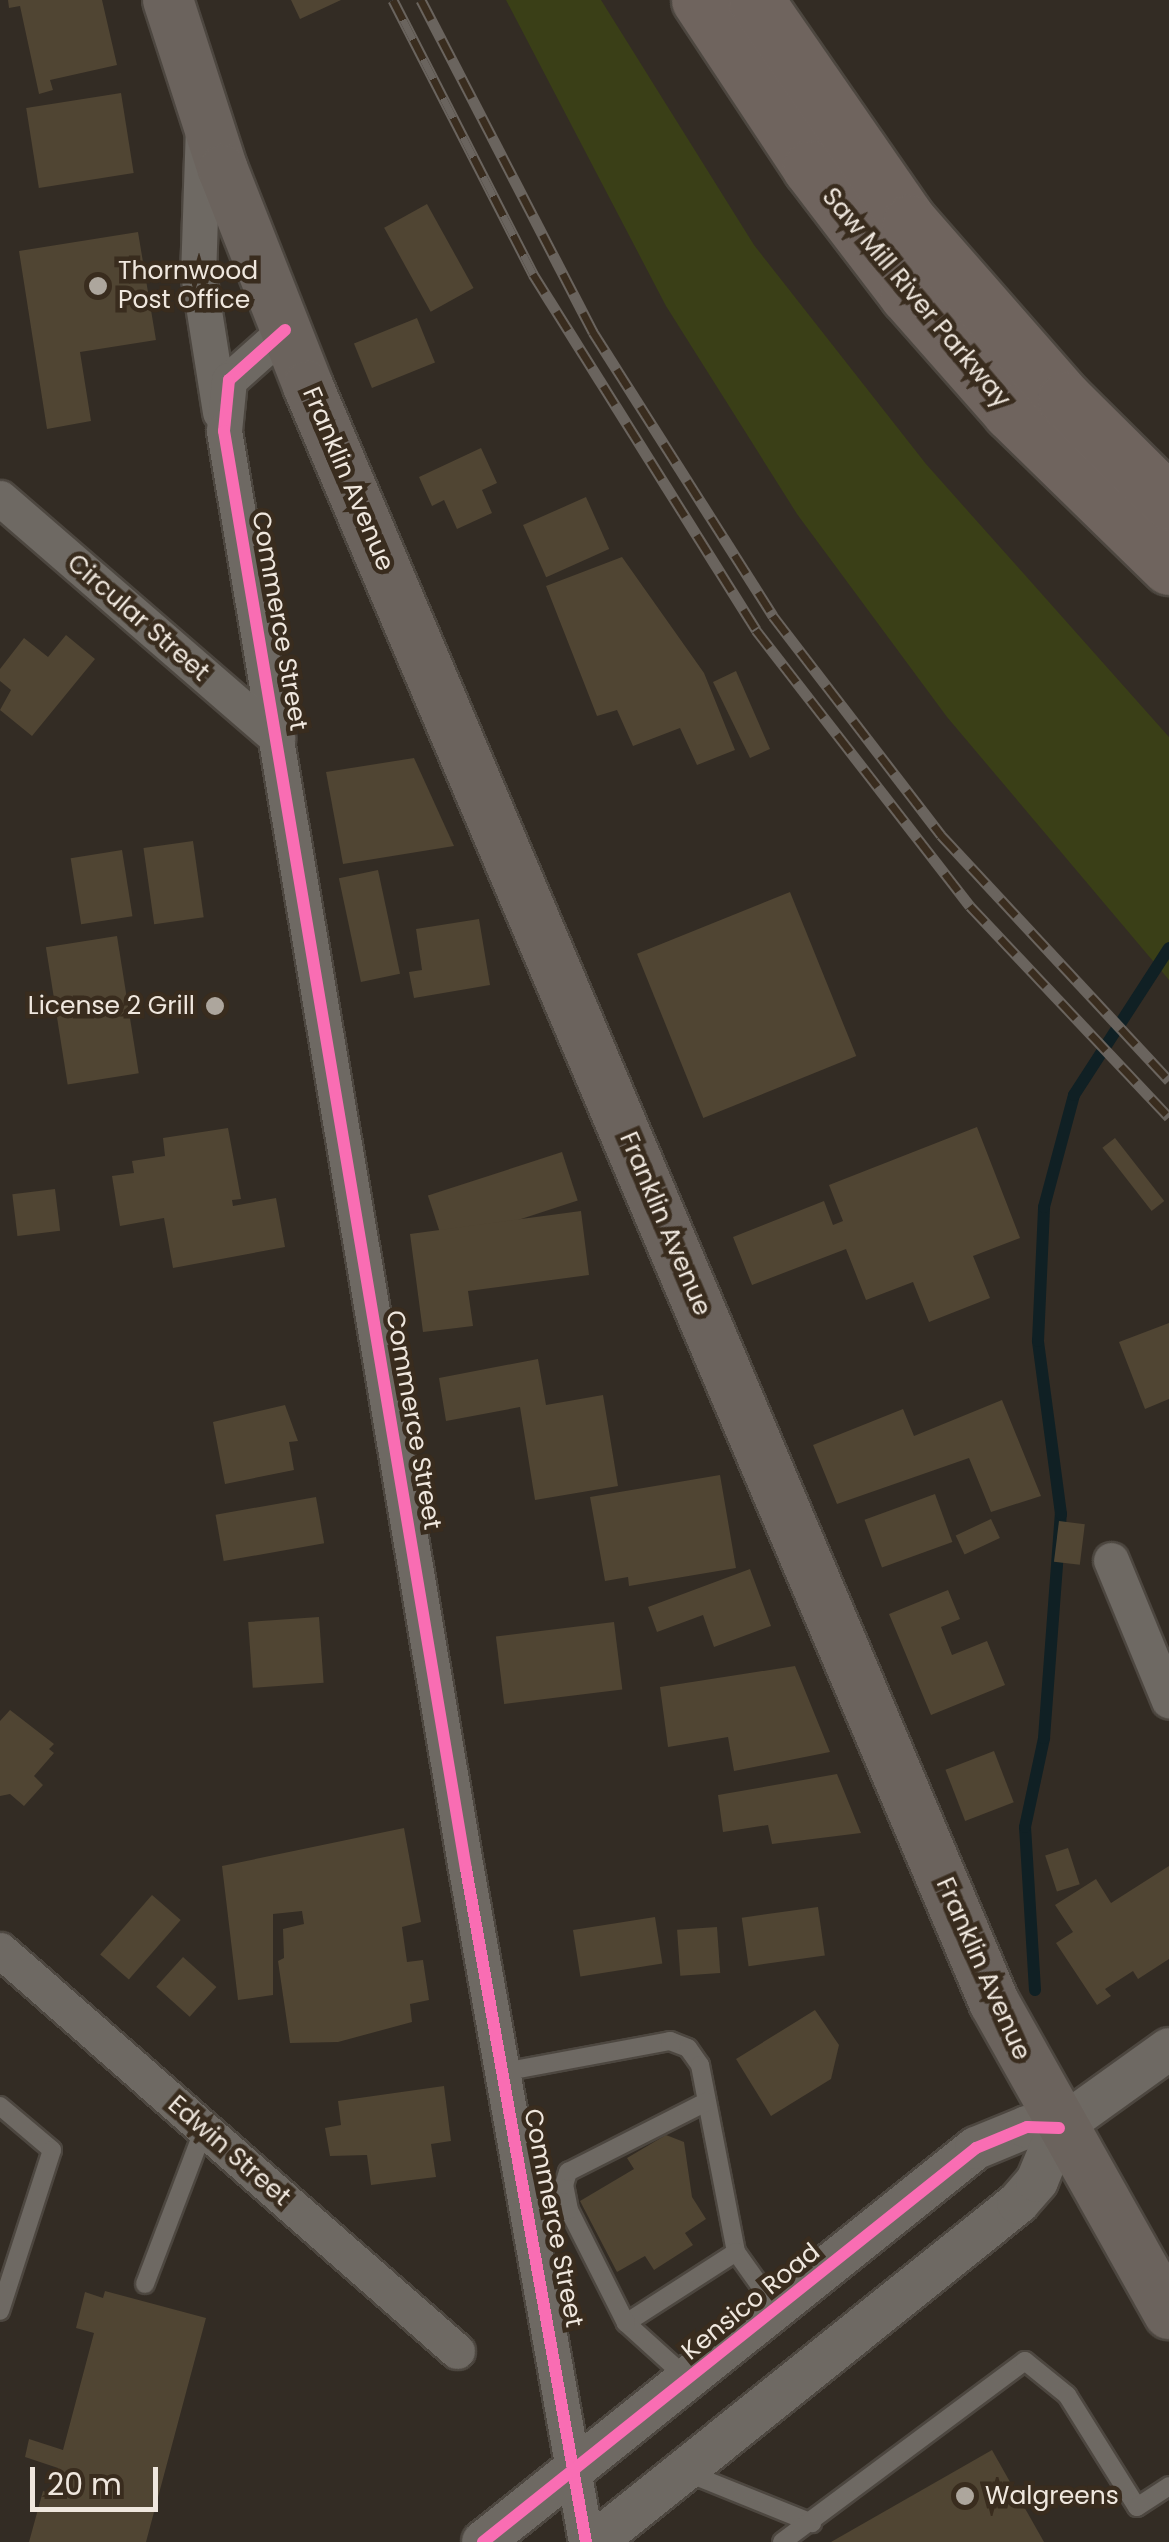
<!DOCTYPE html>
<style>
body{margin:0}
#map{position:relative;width:1169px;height:2542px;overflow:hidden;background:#332c24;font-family:Poppins,sans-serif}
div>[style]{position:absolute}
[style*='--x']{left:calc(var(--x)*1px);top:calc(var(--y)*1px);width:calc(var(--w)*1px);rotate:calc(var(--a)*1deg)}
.green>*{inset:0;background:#3a3f17}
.stream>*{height:12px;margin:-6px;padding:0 6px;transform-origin:6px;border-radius:6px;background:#102024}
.building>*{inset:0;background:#504533;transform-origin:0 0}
.roads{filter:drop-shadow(2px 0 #4d4740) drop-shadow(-2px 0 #4d4740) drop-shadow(0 2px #4d4740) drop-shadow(0 -2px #4d4740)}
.service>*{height:18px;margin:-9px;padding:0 9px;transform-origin:9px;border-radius:9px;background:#6e6963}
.minor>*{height:35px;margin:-17.5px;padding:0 17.5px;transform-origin:17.5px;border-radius:17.5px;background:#6e6963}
.tertiary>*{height:42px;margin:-21px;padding:0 21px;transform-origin:21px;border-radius:21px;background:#6e6963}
.secondary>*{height:50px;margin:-25px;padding:0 25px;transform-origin:25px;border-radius:25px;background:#6b635d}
.trunk>*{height:55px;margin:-27.5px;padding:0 27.5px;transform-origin:27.5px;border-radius:27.5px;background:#6f645e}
.rail>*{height:11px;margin-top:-5.5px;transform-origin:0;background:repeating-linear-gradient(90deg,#392c1e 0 22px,#6a645e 0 44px);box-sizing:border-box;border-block:2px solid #6a645e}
.cycleway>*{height:12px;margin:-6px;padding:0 6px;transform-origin:6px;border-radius:6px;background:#f96db3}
.dots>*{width:28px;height:28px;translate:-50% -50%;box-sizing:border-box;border:5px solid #392c1e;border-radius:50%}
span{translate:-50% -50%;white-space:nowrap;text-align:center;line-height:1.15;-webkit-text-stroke:9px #392c1e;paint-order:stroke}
.poi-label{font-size:25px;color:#efe7de}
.left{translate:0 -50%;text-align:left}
.right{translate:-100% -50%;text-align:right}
.street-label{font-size:25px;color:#efe7de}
.scale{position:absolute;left:30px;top:2467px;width:128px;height:45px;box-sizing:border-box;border:5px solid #efe7de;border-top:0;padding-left:12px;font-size:30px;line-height:35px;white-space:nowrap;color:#efe7de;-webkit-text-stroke:8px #392c1e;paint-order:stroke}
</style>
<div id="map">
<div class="green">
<i style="clip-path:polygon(506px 0,601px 0,754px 245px,926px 464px,1169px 737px,1169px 980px,947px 717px,797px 514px,666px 306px)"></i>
</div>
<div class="stream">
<i style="--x:1035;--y:1990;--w:163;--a:-93.5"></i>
<i style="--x:1025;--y:1827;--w:91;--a:-77.9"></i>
<i style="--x:1044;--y:1738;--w:225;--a:-85.7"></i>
<i style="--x:1061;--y:1514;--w:175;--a:-97.6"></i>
<i style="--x:1038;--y:1341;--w:134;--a:-87.4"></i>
<i style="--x:1044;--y:1207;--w:116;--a:-75"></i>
<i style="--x:1074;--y:1095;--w:175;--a:-57.1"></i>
</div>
<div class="building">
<i style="clip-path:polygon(8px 0,102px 0,117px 65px,50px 80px,53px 90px,39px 94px,20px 6px,9px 8px)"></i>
<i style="clip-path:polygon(291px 0,341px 0,300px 19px)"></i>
<i style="left:121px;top:93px;width:81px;height:96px;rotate:81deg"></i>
<i style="left:427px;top:204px;width:96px;height:49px;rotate:61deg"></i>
<i style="clip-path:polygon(138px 232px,156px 340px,80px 352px,91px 421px,47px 429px,19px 251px)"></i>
<i style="left:417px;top:318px;width:48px;height:68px;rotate:68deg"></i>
<i style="clip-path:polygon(481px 448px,497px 483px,482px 490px,492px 513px,457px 529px,444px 500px,432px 506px,419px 477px)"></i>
<i style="left:586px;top:497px;width:57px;height:69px;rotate:66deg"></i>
<i style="clip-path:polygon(622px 557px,704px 673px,735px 750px,697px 765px,680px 728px,633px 746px,617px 710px,597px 716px,546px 586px)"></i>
<i style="clip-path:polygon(66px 635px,95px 659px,32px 736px,0 710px,11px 690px,0 681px,0 669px,24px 638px,48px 657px)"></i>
<i style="clip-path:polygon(736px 671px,770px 749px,750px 758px,713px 682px)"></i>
<i style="clip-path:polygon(414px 758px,454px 846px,343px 864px,326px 772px)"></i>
<i style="left:193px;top:841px;width:77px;height:50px;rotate:82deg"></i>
<i style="left:122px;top:850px;width:67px;height:52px;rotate:81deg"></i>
<i style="left:378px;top:870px;width:106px;height:40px;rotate:78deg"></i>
<i style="left:790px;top:892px;width:177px;height:165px;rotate:68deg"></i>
<i style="clip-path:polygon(479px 919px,490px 985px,414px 998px,409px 972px,422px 970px,416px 929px)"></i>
<i style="left:117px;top:936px;width:139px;height:72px;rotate:81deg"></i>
<i style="clip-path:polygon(977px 1127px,1020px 1238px,973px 1256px,990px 1298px,929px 1322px,913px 1282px,866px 1300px,846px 1249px,752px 1285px,733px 1237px,824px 1201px,833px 1225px,843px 1221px,829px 1185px)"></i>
<i style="clip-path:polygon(228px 1128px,241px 1199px,232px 1200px,233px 1206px,276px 1198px,285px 1247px,173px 1268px,164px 1218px,120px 1226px,112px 1176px,134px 1173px,132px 1161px,165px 1156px,163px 1138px)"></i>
<i style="left:1115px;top:1138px;width:80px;height:16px;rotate:52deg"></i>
<i style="left:562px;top:1152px;width:51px;height:141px;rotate:72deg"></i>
<i style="left:55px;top:1189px;width:42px;height:43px;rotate:83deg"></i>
<i style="clip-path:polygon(581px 1211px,589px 1275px,468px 1291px,473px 1326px,423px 1332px,410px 1234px)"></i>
<i style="clip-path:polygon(1169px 1323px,1169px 1399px,1145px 1409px,1119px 1342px)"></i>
<i style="clip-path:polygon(538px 1359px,546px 1405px,603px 1395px,618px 1486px,535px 1500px,520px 1407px,446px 1421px,439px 1378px)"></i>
<i style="clip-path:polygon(1002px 1400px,1041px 1496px,991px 1512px,969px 1458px,837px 1504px,813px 1445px,903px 1409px,914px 1436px)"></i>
<i style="clip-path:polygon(285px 1405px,298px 1441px,289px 1442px,294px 1470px,225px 1484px,213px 1422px)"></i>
<i style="clip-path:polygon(720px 1475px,736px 1568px,629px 1586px,628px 1577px,605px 1581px,590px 1497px)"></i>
<i style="left:935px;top:1494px;width:51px;height:75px;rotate:70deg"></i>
<i style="left:316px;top:1497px;width:47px;height:102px;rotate:80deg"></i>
<i style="left:991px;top:1519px;width:21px;height:39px;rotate:65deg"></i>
<i style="left:1059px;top:1521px;width:26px;height:41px;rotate:7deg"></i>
<i style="clip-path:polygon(750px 1569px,771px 1626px,714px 1647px,703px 1615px,657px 1632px,648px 1607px)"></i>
<i style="clip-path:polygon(948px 1590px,960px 1619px,941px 1627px,952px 1655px,987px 1641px,1005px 1685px,931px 1715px,889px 1614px)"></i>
<i style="left:319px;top:1617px;width:66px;height:71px;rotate:86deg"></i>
<i style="left:614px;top:1622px;width:68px;height:119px;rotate:83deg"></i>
<i style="clip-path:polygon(795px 1666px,830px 1752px,734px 1771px,728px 1737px,668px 1747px,660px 1687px)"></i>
<i style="clip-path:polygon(10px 1710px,54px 1744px,49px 1749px,54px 1753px,34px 1776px,43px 1785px,24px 1806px,10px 1794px,0 1796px,0 1721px)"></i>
<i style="left:994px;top:1751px;width:55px;height:52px;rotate:69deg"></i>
<i style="clip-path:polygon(837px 1774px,861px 1833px,772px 1844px,768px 1825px,723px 1832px,718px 1795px)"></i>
<i style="clip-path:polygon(404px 1828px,421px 1922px,402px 1927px,407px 1962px,423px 1960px,429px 2000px,410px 2004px,412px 2022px,338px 2042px,290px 2043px,278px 1961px,284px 1958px,283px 1929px,304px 1924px,302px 1911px,273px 1914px,273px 1995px,238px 2000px,222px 1866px)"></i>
<i style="left:1068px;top:1848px;width:38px;height:24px;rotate:72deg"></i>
<i style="clip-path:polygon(1169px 1866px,1169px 1959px,1138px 1979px,1133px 1971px,1105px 1989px,1111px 1996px,1097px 2005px,1056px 1943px,1073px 1932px,1055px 1905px,1096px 1879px,1111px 1903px)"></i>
<i style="left:152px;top:1895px;width:38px;height:79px;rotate:41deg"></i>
<i style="left:818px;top:1907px;width:49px;height:77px;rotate:82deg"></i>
<i style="left:655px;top:1917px;width:47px;height:83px;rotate:81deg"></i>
<i style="left:717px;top:1927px;width:46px;height:40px;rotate:86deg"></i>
<i style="left:183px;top:1957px;width:45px;height:40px;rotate:42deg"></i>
<i style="clip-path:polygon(815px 2010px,839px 2045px,831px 2079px,771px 2116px,736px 2059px)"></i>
<i style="clip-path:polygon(444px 2086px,451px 2141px,431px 2144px,436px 2177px,371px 2185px,367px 2155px,330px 2156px,325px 2128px,341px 2125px,338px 2101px)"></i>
<i style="clip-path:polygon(666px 2135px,684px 2142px,692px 2197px,706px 2219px,685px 2233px,693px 2245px,654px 2270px,645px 2256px,617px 2272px,580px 2201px,634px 2169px,627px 2158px)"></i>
<i style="clip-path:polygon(105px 2291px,206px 2318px,146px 2542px,29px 2542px,43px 2491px,51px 2493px,58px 2468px,25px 2457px,29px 2439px,63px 2450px,94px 2333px,76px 2328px,85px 2292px,103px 2298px)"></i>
<i style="clip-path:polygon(992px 2450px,1044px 2542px,831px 2542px)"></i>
</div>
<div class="roads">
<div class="service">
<i style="--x:503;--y:2072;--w:170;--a:-10.5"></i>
<i style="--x:670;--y:2041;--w:19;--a:21"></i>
<i style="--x:688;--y:2048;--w:21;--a:55"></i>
<i style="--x:700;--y:2065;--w:190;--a:79.1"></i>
<i style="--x:736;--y:2252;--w:69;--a:54.5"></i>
<i style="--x:0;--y:2106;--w:68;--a:40.2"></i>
<i style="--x:52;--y:2150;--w:169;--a:107.9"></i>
<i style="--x:145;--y:2284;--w:166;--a:-69.2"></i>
<i style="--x:626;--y:2323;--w:131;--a:-32.8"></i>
<i style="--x:688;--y:2379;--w:84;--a:-137.9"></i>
<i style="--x:626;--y:2323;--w:127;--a:-116.8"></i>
<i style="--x:569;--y:2210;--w:25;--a:-101"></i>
<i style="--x:564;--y:2185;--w:14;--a:-73"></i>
<i style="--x:568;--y:2172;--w:155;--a:-26.9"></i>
<i style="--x:688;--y:2473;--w:134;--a:22"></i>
<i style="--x:782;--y:2542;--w:303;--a:-36.7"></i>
<i style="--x:1025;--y:2361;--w:54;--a:39"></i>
<i style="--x:1067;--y:2395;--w:132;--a:58"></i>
<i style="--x:1137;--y:2507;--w:38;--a:-33"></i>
</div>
<div class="minor">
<i style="--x:203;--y:126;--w:147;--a:91.9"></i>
<i style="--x:198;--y:273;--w:141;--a:81"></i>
<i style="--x:285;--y:330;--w:75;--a:138.2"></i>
<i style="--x:229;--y:380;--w:51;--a:95.6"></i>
<i style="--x:224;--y:431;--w:1458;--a:80.45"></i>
<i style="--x:466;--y:1869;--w:684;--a:79.89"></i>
<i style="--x:0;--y:498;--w:367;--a:40.9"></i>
<i style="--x:1111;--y:1560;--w:152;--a:67.6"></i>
<i style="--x:0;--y:1950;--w:608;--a:41.27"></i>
</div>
<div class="tertiary">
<i style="--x:1059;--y:2128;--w:135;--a:-35.7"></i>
<i style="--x:483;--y:2542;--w:631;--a:-38.63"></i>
<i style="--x:976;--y:2148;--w:55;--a:-22.4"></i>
<i style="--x:1027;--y:2127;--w:32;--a:2"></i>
<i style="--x:595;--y:2542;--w:542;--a:-38.71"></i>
<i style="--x:1018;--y:2203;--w:29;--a:-49"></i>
<i style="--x:1037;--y:2181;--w:57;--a:-67.5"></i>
</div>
<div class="secondary">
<i style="--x:168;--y:0;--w:179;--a:72.1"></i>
<i style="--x:223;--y:170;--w:232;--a:68.5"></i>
<i style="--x:308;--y:386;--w:1756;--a:67"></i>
<i style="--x:994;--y:2002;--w:358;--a:60.7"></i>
</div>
<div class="trunk">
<i style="--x:699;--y:0;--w:201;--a:56.5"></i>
<i style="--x:810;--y:168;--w:160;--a:52.6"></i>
<i style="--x:907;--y:295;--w:156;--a:48.6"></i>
<i style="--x:1010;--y:412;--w:222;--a:44.3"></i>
<i style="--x:756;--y:0;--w:270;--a:55.3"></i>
<i style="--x:910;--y:222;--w:235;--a:48.8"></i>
<i style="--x:1065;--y:399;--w:146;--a:44.7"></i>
</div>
</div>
<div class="rail">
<i style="--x:393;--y:0;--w:308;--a:62.9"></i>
<i style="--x:533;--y:274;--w:420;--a:57.9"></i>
<i style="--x:756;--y:630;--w:349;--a:52.2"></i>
<i style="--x:970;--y:906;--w:290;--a:46.7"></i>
<i style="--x:421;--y:0;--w:374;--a:62.6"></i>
<i style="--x:593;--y:332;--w:336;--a:57.6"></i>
<i style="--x:773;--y:616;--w:276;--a:52.5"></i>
<i style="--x:941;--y:835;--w:335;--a:47.1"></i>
</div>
<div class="cycleway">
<i style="--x:285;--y:330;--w:75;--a:138.2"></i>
<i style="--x:229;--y:380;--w:51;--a:95.6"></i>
<i style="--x:224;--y:431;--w:1458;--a:80.45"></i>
<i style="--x:466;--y:1869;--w:684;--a:79.89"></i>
<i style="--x:483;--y:2542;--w:631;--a:-38.63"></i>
<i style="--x:976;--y:2148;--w:55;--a:-22.4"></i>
<i style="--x:1027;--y:2127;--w:32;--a:2"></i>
</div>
<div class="dots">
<i style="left:98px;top:286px;background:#ada69d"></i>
<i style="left:215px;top:1006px;background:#ada69d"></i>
<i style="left:965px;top:2496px;background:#ada69d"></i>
</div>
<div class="poi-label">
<span class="left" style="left:118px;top:286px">Thornwood<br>Post Office</span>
<span class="right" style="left:195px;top:1006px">License 2 Grill</span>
<span class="left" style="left:985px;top:2496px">Walgreens</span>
</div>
<div class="street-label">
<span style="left:916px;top:298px;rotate:50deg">Saw Mill River Parkway</span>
<span style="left:348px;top:479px;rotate:67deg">Franklin Avenue</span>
<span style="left:138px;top:618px;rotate:41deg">Circular Street</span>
<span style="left:279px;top:621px;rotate:80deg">Commerce Street</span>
<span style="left:665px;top:1224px;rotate:67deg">Franklin Avenue</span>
<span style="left:413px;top:1420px;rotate:80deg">Commerce Street</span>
<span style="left:983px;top:1969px;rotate:66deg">Franklin Avenue</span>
<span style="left:229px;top:2151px;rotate:41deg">Edwin Street</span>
<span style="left:553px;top:2218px;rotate:79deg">Commerce Street</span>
<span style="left:751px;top:2302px;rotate:-39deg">Kensico Road</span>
</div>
<div class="scale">20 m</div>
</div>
